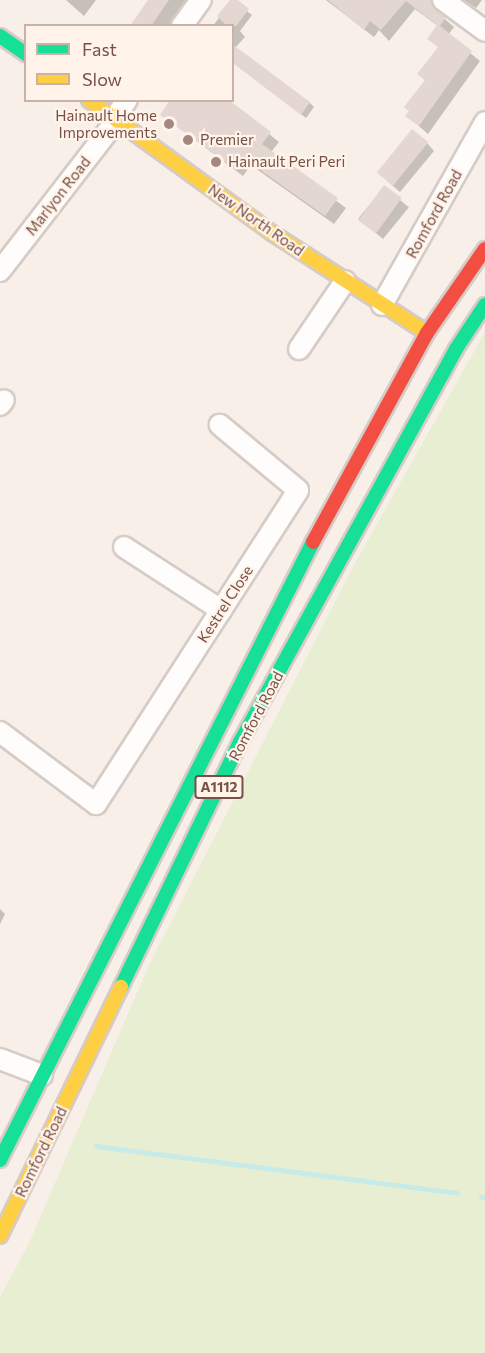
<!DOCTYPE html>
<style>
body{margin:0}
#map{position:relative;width:485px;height:1353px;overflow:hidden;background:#f8f0e8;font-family:Commissioner,sans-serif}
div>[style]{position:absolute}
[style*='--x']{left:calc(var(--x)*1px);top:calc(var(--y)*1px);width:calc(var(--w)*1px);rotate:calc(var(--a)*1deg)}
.green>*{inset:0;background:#e7eed2}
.shadow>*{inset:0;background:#0003;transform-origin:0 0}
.stream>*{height:5px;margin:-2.5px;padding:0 2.5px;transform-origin:2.5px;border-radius:2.5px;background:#c9ebe8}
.building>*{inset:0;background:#e4d6d0;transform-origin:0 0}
.roads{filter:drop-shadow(2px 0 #d6cbc6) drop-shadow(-2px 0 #d6cbc6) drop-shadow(0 2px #d6cbc6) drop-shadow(0 -2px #d6cbc6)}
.street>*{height:20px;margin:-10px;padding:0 10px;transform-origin:10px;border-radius:10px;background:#fefdfc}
.fast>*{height:14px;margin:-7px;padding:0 7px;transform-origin:7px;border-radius:7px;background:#16e098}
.slow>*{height:14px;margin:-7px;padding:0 7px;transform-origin:7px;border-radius:7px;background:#ffcf43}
.jam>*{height:14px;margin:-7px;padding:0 7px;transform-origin:7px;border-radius:7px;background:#f24e42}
.dots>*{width:16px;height:16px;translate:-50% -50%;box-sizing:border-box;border:3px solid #fff3ea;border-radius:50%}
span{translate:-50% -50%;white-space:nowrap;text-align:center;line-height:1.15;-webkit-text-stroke:4.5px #fff3ea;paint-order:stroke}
.shield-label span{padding:2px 4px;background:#fff3ea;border:2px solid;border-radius:4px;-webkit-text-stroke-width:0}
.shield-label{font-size:14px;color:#775047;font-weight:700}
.poi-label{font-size:15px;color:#775047}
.right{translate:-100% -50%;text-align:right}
.left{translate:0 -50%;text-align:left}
.street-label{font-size:15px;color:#775047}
.legend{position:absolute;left:24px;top:24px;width:210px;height:78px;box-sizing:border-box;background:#fff3ea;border:2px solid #c9b2a9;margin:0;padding:8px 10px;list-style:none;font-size:18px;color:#775047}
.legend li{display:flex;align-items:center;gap:12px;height:30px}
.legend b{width:30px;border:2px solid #c9b2a9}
</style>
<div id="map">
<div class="green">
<i style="clip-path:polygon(485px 332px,485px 1353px,0 1353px,0 1297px,29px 1243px,149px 965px,355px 563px)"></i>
</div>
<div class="shadow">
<i style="clip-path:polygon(66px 0,96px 0,84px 16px)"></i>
<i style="clip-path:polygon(150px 0,189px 0,171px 26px,131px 26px)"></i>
<i style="clip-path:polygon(232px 0,252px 15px,240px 31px,245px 37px,235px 48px,310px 103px,314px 107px,306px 118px,232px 62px,232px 26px,213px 26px)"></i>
<i style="clip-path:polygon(326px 0,423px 0,454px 27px,448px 35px,480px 61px,428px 134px,407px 116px,426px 81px,419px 74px,439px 48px,429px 38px,438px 26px,415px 9px,389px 41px,379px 30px,374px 37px)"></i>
<i style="clip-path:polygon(464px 0,482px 0,476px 8px)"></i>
<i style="clip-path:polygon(227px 100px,279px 142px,271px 152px,346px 208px,334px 224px,251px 165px,243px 176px,162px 115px)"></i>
<i style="clip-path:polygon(427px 143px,434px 151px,400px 192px,386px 180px)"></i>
<i style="left:384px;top:187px;width:32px;height:41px;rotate:39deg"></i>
<i style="clip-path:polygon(0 909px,5px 914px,0 924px)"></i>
</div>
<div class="stream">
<i style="--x:96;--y:1146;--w:364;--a:7.4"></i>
<i style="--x:481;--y:1197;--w:4;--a:0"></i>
</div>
<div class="building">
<i style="clip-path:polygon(148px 0,169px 0,151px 26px,130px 26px)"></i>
<i style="clip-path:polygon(230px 0,238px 0,249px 9px,236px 26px,227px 26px,217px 16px)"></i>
<i style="clip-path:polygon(328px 0,431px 0,446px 17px,440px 26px,472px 51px,419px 126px,405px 116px,409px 111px,404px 107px,425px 80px,417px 74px,438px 47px,427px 39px,437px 25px,406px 1px,381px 30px,370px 21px,364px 30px)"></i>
<i style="clip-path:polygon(232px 44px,310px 102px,301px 115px,232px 62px)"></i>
<i style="clip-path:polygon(170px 100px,229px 100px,271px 132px,262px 144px,338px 198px,325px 216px,242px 157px,234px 168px,160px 115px)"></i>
<i style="left:412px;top:129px;width:21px;height:56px;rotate:39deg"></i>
<i style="left:384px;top:185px;width:22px;height:44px;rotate:36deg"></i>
</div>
<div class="roads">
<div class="street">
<i style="--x:443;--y:0;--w:52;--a:36.4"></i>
<i style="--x:182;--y:26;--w:32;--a:-54"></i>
<i style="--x:114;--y:119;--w:23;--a:-56"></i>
<i style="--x:0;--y:271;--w:190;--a:-52.3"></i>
<i style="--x:382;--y:305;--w:210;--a:-60.6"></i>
<i style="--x:299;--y:349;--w:82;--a:-55.9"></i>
<i style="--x:0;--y:405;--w:6;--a:-51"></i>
<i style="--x:124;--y:547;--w:116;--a:33"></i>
<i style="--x:0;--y:732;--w:120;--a:36.9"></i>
<i style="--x:96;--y:804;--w:373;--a:-57.2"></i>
<i style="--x:298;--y:490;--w:102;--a:-140.2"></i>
<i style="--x:0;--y:1059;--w:45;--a:20.9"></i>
</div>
<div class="fast">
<i style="--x:0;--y:36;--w:32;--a:35"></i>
<i style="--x:121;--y:987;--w:272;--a:-64.1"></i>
<i style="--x:240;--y:742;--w:448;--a:-61.2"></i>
<i style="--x:456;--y:349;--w:53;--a:-56.6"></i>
<i style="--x:0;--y:1160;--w:693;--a:-63.14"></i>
</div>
<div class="slow">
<i style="--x:89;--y:100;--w:226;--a:36"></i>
<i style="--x:272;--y:233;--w:184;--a:32.8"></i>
<i style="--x:0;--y:1236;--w:277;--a:-64.1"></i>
</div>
<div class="jam">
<i style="--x:313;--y:542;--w:238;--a:-61.4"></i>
<i style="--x:427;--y:333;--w:102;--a:-55.4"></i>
</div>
</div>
<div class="dots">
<i style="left:169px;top:124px;background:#a4887f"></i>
<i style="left:188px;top:140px;background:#a4887f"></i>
<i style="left:216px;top:162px;background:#a4887f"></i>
</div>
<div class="shield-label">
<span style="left:219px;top:787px">A1112</span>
</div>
<div class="poi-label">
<span class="right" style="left:157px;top:124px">Hainault Home<br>Improvements</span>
<span class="left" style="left:200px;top:140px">Premier</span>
<span class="left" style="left:228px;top:162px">Hainault Peri Peri</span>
</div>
<div class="street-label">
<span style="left:58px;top:196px;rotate:-52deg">Marlyon Road</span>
<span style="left:434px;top:214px;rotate:-61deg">Romford Road</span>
<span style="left:256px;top:220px;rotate:35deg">New North Road</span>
<span style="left:225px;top:604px;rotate:-57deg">Kestrel Close</span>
<span style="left:256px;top:716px;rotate:-62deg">Romford Road</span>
<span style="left:41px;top:1152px;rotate:-64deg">Romford Road</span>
</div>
<ul class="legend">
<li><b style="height:8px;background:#16e098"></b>Fast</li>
<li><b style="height:8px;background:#ffcf43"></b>Slow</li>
</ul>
</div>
